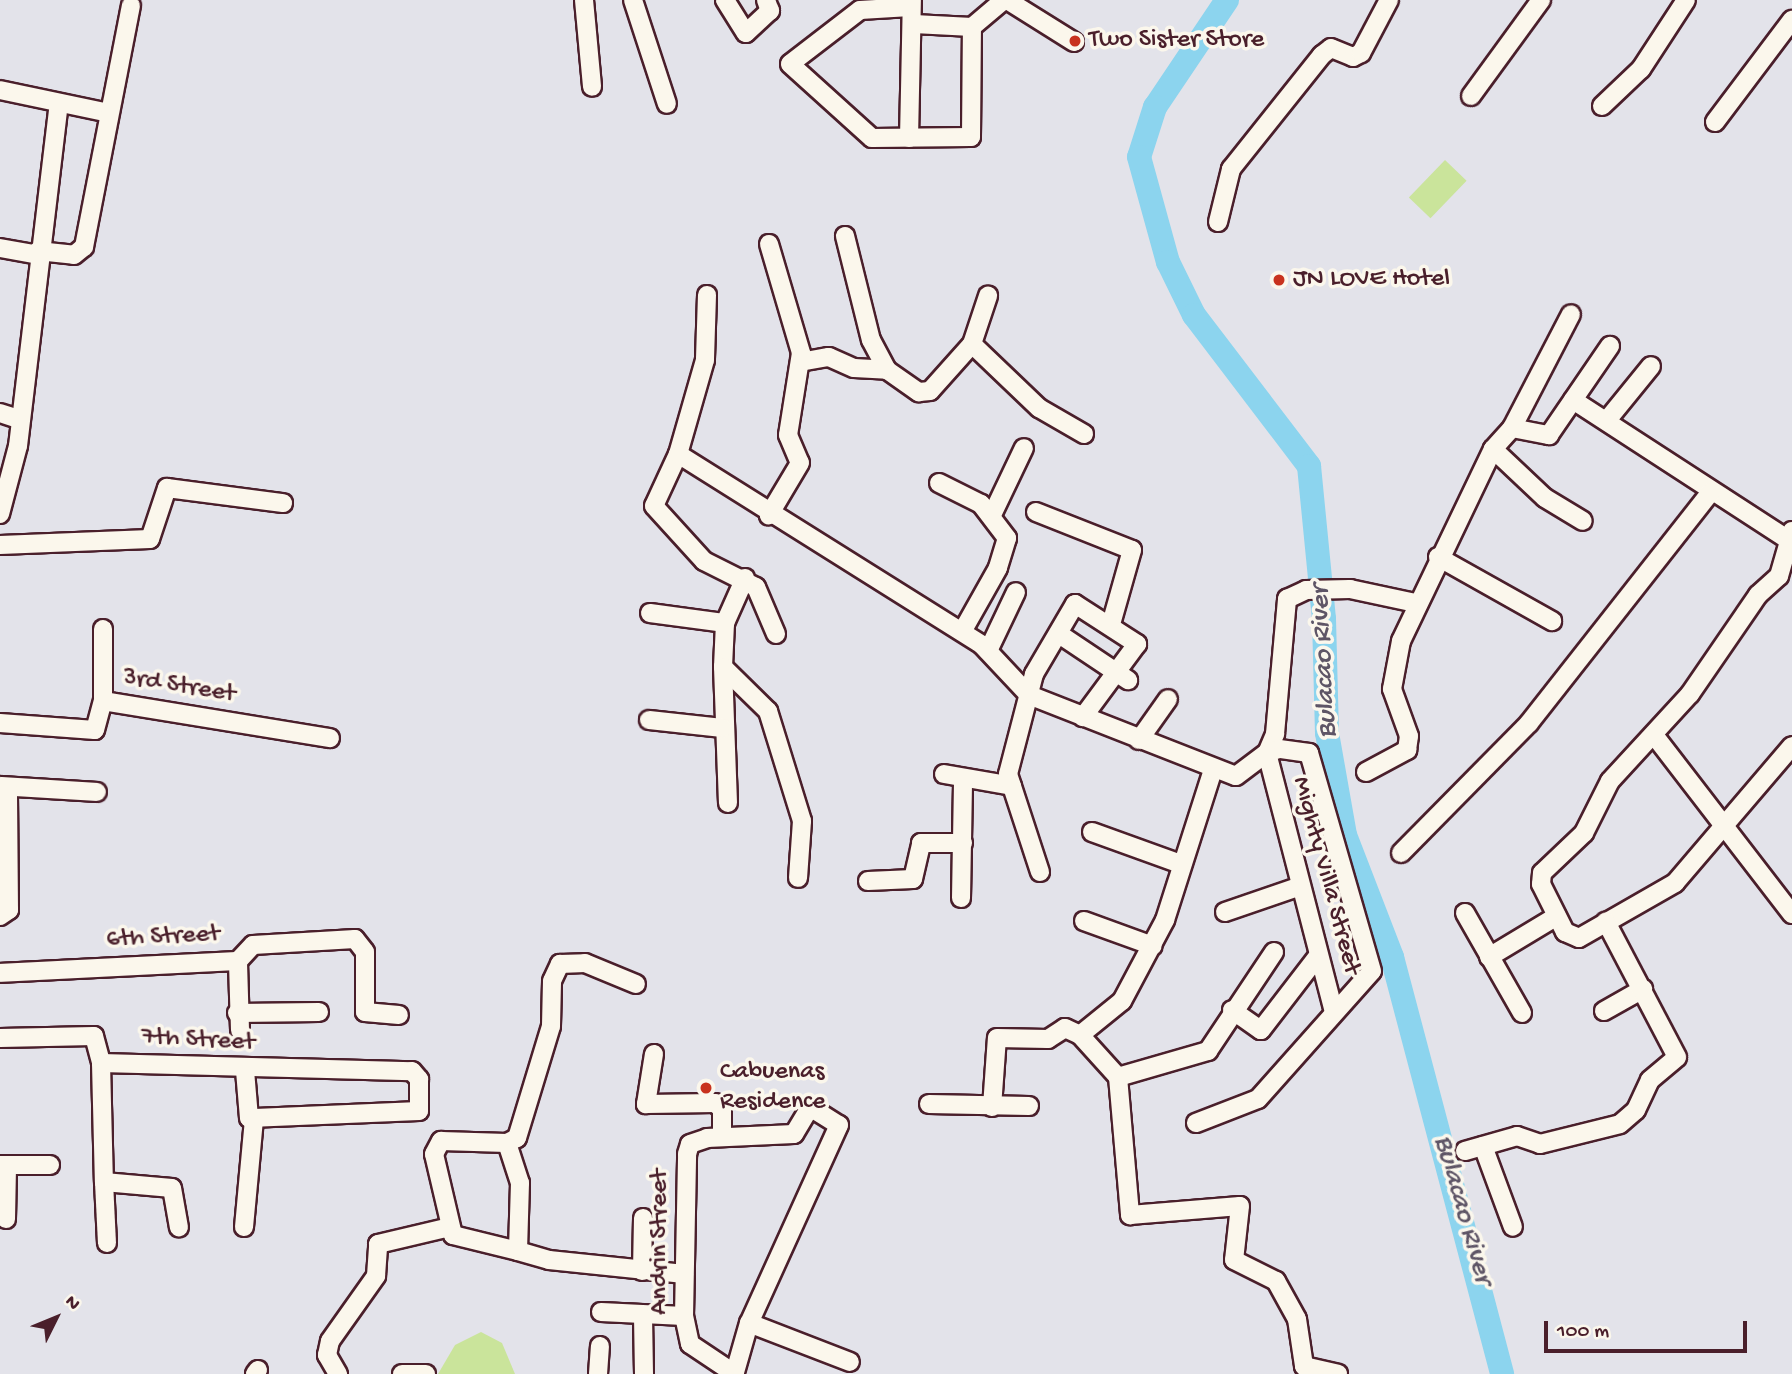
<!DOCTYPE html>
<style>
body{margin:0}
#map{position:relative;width:1792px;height:1374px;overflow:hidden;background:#e3e3ea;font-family:"Gochi Hand",sans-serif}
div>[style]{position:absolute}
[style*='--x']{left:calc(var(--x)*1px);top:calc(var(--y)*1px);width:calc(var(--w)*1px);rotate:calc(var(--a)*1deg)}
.green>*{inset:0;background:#cae49b;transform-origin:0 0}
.river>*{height:24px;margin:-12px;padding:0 12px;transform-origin:12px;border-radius:12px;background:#8cd4ee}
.roads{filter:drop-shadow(2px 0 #4a1f2b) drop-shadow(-2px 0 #4a1f2b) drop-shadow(0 2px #4a1f2b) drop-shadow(0 -2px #4a1f2b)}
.minor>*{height:18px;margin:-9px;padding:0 9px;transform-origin:9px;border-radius:9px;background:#fbf7ec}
.dots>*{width:19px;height:19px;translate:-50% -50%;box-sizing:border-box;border:4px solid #fbf7ec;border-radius:50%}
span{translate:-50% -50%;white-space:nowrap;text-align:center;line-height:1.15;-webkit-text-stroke:7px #fbf7ec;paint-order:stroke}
.poi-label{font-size:26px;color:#4a1f2b}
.left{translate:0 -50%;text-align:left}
.street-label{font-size:26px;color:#4a1f2b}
.water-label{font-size:28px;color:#5e5566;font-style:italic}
.north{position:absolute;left:21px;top:1283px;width:70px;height:70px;-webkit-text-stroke:5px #fbf7ec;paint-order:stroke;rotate:47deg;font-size:19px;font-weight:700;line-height:28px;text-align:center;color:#4a1f2b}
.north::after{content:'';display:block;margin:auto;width:24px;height:32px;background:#4a1f2b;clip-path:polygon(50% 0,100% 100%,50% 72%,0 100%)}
.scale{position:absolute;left:1544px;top:1321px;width:203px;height:32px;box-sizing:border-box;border:4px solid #4a1f2b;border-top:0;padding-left:9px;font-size:21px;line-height:24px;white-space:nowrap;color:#4a1f2b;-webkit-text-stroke:5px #fbf7ec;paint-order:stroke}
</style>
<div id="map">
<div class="green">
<i style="left:1445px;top:160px;width:30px;height:52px;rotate:44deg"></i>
<i style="clip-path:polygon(481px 1332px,502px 1343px,515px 1374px,438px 1374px,455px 1345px)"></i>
</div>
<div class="river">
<i style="--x:1227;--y:0;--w:129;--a:123.9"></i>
<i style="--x:1155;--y:107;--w:52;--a:107.7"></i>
<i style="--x:1139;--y:157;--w:109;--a:74.6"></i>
<i style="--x:1168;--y:262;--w:59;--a:63.9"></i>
<i style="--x:1194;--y:315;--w:190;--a:52.7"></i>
<i style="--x:1309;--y:466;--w:154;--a:84.4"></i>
<i style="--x:1324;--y:619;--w:114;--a:88.5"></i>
<i style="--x:1327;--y:733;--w:104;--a:80"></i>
<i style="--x:1345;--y:835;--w:131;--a:68.9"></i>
<i style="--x:1392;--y:957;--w:431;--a:75.2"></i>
</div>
<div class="roads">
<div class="minor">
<i style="--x:584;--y:0;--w:87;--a:84.7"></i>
<i style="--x:633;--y:0;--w:109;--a:71.9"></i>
<i style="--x:725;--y:0;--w:39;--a:58"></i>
<i style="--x:746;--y:33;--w:33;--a:-43"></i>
<i style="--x:770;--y:11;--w:12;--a:-110"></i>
<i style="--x:1007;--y:0;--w:79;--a:32.1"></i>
<i style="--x:910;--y:7;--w:50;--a:176.6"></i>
<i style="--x:860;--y:10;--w:88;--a:142.4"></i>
<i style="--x:790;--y:64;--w:110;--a:42.1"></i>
<i style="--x:872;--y:138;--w:99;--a:-0.6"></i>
<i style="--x:971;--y:137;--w:110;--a:-89.5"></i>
<i style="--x:914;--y:24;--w:58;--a:3"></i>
<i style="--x:972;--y:27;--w:42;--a:-40.2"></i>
<i style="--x:0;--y:90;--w:111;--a:11.9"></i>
<i style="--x:1471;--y:96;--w:119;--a:-53.9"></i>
<i style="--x:1602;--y:106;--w:54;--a:-43.5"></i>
<i style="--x:1641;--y:69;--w:82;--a:-56.9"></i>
<i style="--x:1715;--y:122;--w:128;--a:-53"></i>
<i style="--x:909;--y:138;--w:138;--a:-88.8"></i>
<i style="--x:1218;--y:222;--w:55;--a:-76.2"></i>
<i style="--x:1231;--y:169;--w:146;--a:-51.4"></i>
<i style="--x:1322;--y:55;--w:11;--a:-38"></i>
<i style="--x:1331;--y:48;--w:24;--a:22"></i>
<i style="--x:1353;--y:57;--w:9;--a:-27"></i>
<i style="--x:1361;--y:53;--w:60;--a:-62.2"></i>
<i style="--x:845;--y:236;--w:107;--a:76"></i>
<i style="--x:871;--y:340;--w:34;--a:62"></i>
<i style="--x:769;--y:244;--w:114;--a:73.6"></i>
<i style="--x:801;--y:353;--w:83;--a:99"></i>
<i style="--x:788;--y:435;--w:30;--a:67"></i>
<i style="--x:800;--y:463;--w:61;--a:120.8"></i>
<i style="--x:0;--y:248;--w:39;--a:10"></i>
<i style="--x:38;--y:251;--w:36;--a:6"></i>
<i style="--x:74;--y:255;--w:13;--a:-39"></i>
<i style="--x:84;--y:247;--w:246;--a:-79"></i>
<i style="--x:707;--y:295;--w:65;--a:91.8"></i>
<i style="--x:705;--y:360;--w:98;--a:106"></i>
<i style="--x:678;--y:454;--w:57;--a:114.8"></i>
<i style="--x:654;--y:506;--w:74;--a:47.7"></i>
<i style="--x:704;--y:561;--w:58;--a:26.6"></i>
<i style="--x:756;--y:587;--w:51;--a:66.9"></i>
<i style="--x:972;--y:344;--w:93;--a:43.7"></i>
<i style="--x:1039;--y:408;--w:52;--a:30"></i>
<i style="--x:800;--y:362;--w:29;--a:-10"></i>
<i style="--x:829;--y:357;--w:27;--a:24"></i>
<i style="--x:854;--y:368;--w:33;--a:3"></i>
<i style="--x:887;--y:370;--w:39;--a:35"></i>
<i style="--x:919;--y:392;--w:11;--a:-5"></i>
<i style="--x:930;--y:391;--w:63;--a:-48.2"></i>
<i style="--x:972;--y:344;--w:51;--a:-71.6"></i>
<i style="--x:1573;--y:400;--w:255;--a:33"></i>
<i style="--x:0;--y:413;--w:19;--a:18"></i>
<i style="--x:1608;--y:419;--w:68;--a:-50.9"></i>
<i style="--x:1512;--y:428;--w:38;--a:11"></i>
<i style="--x:1549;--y:435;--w:108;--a:-55.6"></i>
<i style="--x:1493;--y:449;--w:71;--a:43.3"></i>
<i style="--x:1545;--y:498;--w:44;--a:31.2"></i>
<i style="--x:678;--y:454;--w:359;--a:32.1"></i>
<i style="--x:982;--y:645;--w:69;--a:46.8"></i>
<i style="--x:1029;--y:695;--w:222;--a:21.4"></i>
<i style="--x:1236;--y:776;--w:39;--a:-37"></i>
<i style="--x:1267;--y:753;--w:21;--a:-67"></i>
<i style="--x:1275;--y:734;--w:136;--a:-84.9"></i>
<i style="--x:1287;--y:599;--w:21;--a:-25"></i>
<i style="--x:1306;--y:590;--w:44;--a:-1.3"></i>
<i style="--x:1350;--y:589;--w:67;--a:12"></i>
<i style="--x:939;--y:483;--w:47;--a:26.6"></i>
<i style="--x:981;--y:504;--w:43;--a:52.6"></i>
<i style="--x:1007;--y:538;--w:31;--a:107"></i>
<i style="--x:998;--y:568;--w:73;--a:119.4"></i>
<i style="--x:1036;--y:512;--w:103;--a:21.6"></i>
<i style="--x:1132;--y:550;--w:77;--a:105.8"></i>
<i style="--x:0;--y:514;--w:70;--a:-75.2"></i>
<i style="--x:18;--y:446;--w:345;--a:-83.2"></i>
<i style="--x:992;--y:515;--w:74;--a:-64.5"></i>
<i style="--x:1792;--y:531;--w:47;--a:106.1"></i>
<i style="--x:1779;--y:576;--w:28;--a:138"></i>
<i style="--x:1758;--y:595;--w:120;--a:124.5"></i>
<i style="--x:1690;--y:694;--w:118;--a:132.6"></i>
<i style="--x:1610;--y:781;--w:58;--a:116.6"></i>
<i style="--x:1584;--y:833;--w:58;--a:136.4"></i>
<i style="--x:1542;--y:873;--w:11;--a:95"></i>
<i style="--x:1541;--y:884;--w:54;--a:63.4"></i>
<i style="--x:1565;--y:932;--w:15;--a:23"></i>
<i style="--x:1579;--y:938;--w:111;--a:-29.8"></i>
<i style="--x:1675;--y:883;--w:180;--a:-49.5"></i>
<i style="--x:0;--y:545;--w:150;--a:-2.3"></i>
<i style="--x:150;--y:539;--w:54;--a:-71.6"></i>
<i style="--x:167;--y:488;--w:117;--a:7.4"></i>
<i style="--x:1438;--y:557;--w:131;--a:29.3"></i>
<i style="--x:745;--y:578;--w:49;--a:114"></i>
<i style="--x:725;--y:623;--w:44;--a:92.6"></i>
<i style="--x:723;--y:667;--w:63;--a:44.4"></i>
<i style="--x:768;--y:711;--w:115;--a:72.8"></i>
<i style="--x:802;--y:821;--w:57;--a:94"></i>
<i style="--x:650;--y:613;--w:76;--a:7.6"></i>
<i style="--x:1065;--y:638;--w:76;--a:33.7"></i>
<i style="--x:988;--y:651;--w:65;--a:-64.6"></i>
<i style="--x:723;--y:667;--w:136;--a:87.9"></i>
<i style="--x:103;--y:701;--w:230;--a:9.3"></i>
<i style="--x:649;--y:720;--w:74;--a:6.2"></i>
<i style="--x:0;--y:723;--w:95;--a:4.2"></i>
<i style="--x:95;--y:730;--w:30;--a:-75"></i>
<i style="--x:103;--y:701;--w:72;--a:-90"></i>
<i style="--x:1654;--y:735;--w:226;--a:52.4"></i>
<i style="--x:1139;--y:740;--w:50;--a:-54.7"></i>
<i style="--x:1366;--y:772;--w:47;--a:-28.2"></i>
<i style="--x:1407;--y:750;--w:14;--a:-82"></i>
<i style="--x:1409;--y:736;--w:50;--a:-109.9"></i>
<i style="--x:1392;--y:689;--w:49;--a:-79.4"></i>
<i style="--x:1401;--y:641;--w:213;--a:-64.4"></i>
<i style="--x:1493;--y:449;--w:28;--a:-48"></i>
<i style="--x:1512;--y:428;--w:128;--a:-62.6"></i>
<i style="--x:944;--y:774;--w:69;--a:10"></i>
<i style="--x:0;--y:786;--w:97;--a:3.5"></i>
<i style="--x:1092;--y:832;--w:95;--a:19.8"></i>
<i style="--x:1401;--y:853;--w:182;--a:-45.4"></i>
<i style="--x:1529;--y:723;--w:294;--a:-51.8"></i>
<i style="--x:1040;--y:872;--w:103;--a:-108.1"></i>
<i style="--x:1008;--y:774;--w:103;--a:-75.4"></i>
<i style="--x:1034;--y:674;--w:81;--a:-59.6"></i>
<i style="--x:1075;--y:604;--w:74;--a:32.8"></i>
<i style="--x:1137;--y:644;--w:91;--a:126.5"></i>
<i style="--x:868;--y:881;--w:45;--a:-2.5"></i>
<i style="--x:913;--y:879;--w:37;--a:-77"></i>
<i style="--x:921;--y:843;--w:42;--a:0"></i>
<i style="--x:961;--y:898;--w:119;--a:-89"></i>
<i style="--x:1225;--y:912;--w:77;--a:-18.9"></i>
<i style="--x:1465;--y:913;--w:115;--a:60.3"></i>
<i style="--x:0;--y:916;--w:11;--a:-34"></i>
<i style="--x:9;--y:910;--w:123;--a:-90.5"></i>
<i style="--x:1084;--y:921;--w:73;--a:19.9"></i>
<i style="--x:1489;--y:957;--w:79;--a:-31.1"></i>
<i style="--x:0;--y:973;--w:238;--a:-2.9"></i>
<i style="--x:1232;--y:1010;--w:35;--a:35"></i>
<i style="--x:1261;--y:1030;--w:93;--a:-52.4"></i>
<i style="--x:1604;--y:1011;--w:45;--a:-29.4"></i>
<i style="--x:237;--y:1013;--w:82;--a:-0.7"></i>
<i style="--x:240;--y:1030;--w:69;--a:-91.7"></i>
<i style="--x:238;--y:961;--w:22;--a:-47"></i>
<i style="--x:253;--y:945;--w:102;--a:-3.4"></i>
<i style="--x:355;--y:939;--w:16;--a:52"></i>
<i style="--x:365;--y:952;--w:60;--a:90"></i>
<i style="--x:365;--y:1012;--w:34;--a:5"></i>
<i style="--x:1080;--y:1035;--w:57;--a:47.9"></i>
<i style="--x:1118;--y:1077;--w:139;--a:85"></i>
<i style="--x:1130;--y:1215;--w:110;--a:-4.7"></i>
<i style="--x:1240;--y:1206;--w:54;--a:96.3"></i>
<i style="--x:1234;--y:1260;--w:47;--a:26.6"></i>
<i style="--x:1276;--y:1281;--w:43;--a:61.1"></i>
<i style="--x:1297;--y:1319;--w:48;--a:81.5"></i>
<i style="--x:1304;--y:1366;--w:35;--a:13"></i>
<i style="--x:0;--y:1038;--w:94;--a:-1.2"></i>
<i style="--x:94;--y:1036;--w:28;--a:75"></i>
<i style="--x:101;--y:1063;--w:119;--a:88.6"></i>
<i style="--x:104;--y:1182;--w:68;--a:5"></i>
<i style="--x:172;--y:1188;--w:40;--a:80"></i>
<i style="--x:654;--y:1054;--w:51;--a:99.1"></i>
<i style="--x:646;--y:1104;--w:69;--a:-0.8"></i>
<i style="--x:715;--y:1103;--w:9;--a:41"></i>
<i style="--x:722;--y:1109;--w:28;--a:90"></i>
<i style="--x:101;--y:1063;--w:311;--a:1.5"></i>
<i style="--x:412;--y:1071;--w:11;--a:49"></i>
<i style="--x:419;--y:1079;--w:32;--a:90"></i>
<i style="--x:419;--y:1111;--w:170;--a:177.6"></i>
<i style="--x:249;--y:1118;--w:48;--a:-94.8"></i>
<i style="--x:1118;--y:1077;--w:94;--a:-16.1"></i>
<i style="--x:1208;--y:1051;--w:119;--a:-56.3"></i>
<i style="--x:929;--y:1104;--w:100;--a:1.1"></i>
<i style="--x:992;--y:1107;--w:69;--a:-85.9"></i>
<i style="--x:997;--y:1038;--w:51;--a:1.1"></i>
<i style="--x:1048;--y:1039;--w:20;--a:-33"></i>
<i style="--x:1065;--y:1028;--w:17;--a:25"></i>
<i style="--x:1080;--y:1035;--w:54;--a:-39"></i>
<i style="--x:1122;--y:1001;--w:92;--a:-62"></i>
<i style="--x:1165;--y:920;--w:157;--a:-72.3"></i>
<i style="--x:1196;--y:1123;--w:66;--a:-21.2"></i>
<i style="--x:1258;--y:1099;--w:171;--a:-48.3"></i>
<i style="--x:1372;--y:971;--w:227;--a:-106.1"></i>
<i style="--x:1309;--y:753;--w:30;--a:-172"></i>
<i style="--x:1279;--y:749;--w:13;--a:162"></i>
<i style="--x:1267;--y:753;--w:268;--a:75.5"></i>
<i style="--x:507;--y:1143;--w:42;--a:72"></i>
<i style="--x:520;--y:1183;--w:68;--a:91.7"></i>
<i style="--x:518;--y:1251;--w:67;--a:-166.2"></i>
<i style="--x:453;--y:1235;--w:83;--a:-103.2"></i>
<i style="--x:434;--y:1154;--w:15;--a:-62"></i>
<i style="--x:441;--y:1141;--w:66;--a:1.7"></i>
<i style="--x:507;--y:1143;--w:11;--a:-27"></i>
<i style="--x:517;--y:1138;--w:117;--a:-73.1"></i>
<i style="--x:551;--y:1026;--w:45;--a:-88.7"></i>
<i style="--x:552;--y:981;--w:19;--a:-65"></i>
<i style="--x:560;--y:964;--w:25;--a:-2"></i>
<i style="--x:585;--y:963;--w:55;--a:22.4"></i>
<i style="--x:1483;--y:1146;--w:86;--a:69.7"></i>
<i style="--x:1465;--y:1151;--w:54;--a:-16.1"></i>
<i style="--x:1517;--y:1136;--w:24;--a:19"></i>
<i style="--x:1540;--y:1144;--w:82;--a:-14"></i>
<i style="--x:1620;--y:1124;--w:21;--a:-41"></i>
<i style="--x:1636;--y:1110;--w:33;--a:-65"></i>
<i style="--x:1650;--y:1080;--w:35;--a:-40"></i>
<i style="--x:1677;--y:1057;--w:153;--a:-117.7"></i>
<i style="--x:0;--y:1165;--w:50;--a:0"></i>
<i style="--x:104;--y:1182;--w:61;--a:87.2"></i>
<i style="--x:6;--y:1219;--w:54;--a:-88.9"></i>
<i style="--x:244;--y:1227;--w:108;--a:-84.7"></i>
<i style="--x:518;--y:1251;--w:32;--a:16"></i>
<i style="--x:549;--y:1260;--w:136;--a:5.9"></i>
<i style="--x:642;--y:1271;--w:53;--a:-88.9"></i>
<i style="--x:601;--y:1312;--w:83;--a:2.8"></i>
<i style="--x:643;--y:1316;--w:58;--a:89"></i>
<i style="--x:749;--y:1323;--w:108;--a:21.1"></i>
<i style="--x:255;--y:1374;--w:5;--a:-53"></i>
<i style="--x:338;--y:1374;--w:22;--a:-120"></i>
<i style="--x:327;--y:1355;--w:14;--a:-78"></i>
<i style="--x:330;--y:1341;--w:80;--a:-54.7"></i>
<i style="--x:376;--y:1276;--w:32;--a:-86"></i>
<i style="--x:378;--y:1244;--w:74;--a:-13.3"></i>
<i style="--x:402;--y:1374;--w:24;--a:0"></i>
<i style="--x:598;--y:1374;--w:28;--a:-86"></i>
<i style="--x:735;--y:1374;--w:54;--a:-146.3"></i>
<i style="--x:690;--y:1344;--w:29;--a:-102"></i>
<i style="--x:684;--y:1316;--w:162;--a:-88.9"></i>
<i style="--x:687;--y:1154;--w:10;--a:-73"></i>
<i style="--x:690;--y:1144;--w:18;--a:-19"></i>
<i style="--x:707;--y:1138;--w:87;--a:-2.6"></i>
<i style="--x:794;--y:1134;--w:31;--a:-59"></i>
<i style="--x:810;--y:1107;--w:34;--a:32"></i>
<i style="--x:839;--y:1125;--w:217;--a:114.4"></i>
<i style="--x:749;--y:1323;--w:51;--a:105.9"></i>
</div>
</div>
<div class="dots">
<i style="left:1075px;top:41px;background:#c8321e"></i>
<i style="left:1279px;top:280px;background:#c8321e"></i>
<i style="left:706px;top:1088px;background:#c8321e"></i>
</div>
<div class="poi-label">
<span class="left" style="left:1089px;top:41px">Two Sister Store</span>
<span class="left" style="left:1293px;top:280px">JN LOVE Hotel</span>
<span class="left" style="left:720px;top:1088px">Cabuenas<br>Residence</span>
</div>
<div class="street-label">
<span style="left:179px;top:687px;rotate:9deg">3rd Street</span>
<span style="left:1325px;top:876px;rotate:75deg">Mighty Villa Street</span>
<span style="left:163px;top:938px;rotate:-3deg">6th Street</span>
<span style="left:198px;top:1041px;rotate:3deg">7th Street</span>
<span style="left:661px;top:1242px;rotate:-90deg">Andrin Street</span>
</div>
<div class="water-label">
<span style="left:1325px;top:662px;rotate:-93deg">Bulacao River</span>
<span style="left:1462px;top:1210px;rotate:74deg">Bulacao River</span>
</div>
<div class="north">N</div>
<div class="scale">100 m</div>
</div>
